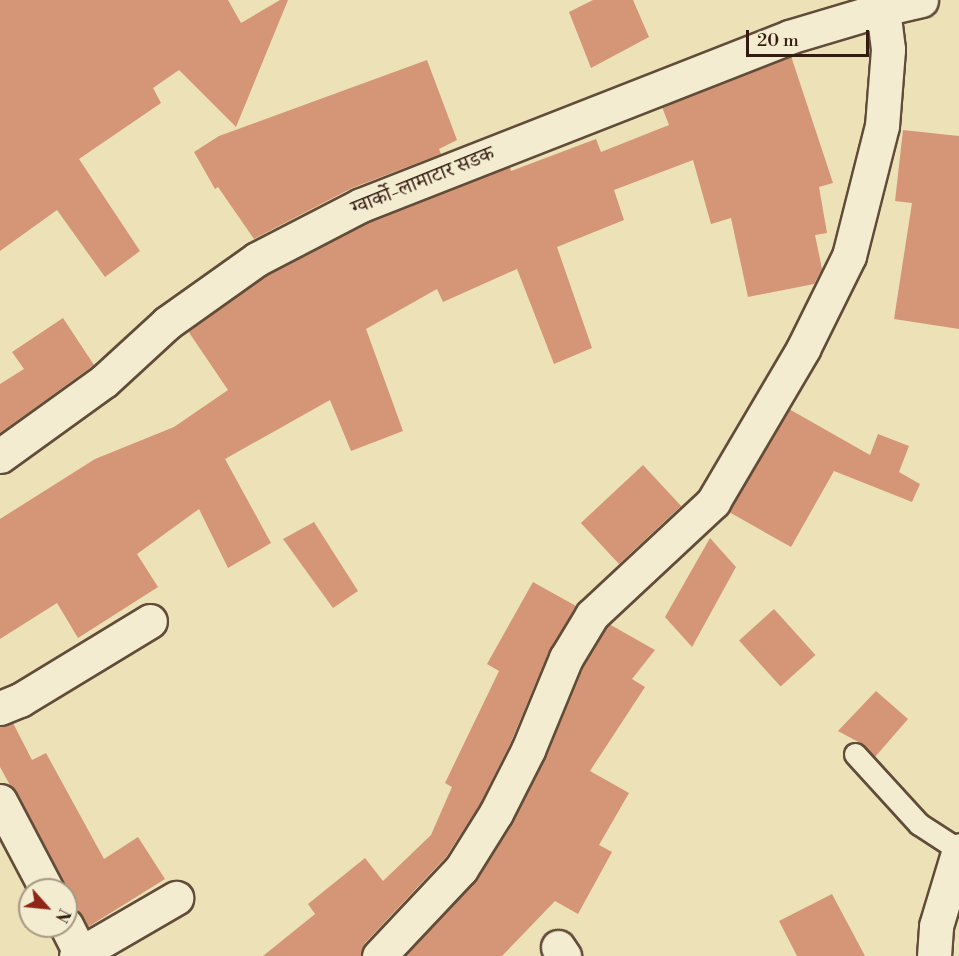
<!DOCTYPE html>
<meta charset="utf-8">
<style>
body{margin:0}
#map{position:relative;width:959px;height:956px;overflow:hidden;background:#ede1b8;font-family:"Libre Bodoni","Noto Serif Devanagari",serif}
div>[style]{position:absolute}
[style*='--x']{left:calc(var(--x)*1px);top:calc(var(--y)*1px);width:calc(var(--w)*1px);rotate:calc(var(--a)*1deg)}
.building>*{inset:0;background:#d49677;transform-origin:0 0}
.roads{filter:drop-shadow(2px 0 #614c39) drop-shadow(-2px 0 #614c39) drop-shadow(0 2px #614c39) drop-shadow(0 -2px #614c39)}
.lane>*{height:21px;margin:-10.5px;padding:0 10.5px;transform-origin:10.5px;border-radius:10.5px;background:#f3ecd1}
.street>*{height:33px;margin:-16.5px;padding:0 16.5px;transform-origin:16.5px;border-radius:16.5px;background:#f3ecd1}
.secondary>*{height:33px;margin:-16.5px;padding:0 16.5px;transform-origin:16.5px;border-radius:16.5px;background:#f3ecd1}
span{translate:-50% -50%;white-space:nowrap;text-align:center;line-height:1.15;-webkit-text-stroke:4.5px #f3ecd1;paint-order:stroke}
.street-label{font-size:21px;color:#321b0f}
.north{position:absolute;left:18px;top:878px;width:60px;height:60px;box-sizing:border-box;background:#f3ecd1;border:2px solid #a69883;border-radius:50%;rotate:117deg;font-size:16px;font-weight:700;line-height:24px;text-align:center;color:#321b0f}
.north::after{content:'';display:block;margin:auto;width:21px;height:27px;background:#8f2418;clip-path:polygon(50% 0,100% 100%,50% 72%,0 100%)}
.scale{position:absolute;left:746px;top:30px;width:123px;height:27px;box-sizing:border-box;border:3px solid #321b0f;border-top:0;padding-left:8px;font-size:18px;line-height:21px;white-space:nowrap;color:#321b0f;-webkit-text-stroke:4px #f3ecd1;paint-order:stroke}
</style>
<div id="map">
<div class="building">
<i style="clip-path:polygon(0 0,228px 0,241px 23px,280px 0,288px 0,236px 127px,179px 70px,153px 88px,161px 103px,79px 159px,140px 251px,105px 277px,57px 210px,0 251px)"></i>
<i style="clip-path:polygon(593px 0,633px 0,649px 37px,591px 68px,569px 12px)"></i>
<i style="clip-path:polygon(791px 56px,833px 183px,819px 187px,827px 233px,815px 235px,822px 269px,814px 284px,748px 297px,731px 218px,711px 224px,693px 160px,614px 190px,624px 220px,557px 247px,592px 348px,554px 364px,517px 269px,443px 302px,437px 289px,366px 329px,403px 431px,351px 451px,330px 400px,225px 459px,271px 543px,228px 568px,199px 509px,137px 554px,158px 587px,78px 638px,57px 603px,0 639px,0 519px,95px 459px,174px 427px,228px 390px,188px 331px,267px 275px,369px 222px,510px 167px,511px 171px,596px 139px,601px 152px,669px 125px,662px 107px)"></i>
<i style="clip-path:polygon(427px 60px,457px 140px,439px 149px,441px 154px,352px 188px,254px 239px,218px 187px,215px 189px,194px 152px,219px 136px)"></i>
<i style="clip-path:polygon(903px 130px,959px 136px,959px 329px,894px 319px,912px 203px,895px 201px)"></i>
<i style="clip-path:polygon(63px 318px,94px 365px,0 433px,0 384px,24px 369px,12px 352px)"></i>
<i style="clip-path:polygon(789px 409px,870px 455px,878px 434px,909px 446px,899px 472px,920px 484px,912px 502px,834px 471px,791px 547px,729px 512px)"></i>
<i style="left:643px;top:465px;width:56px;height:85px;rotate:47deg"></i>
<i style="clip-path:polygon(314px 522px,358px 591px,333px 608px,283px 539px)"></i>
<i style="clip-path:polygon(710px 538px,736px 567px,692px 647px,665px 617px)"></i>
<i style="clip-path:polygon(533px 582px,576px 606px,549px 651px,511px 742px,480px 804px,446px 857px,365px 943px,361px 956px,263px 956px,315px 914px,308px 904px,365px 858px,383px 881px,431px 835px,452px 787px,445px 783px,499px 671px,487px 664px)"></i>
<i style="left:774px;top:609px;width:62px;height:47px;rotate:48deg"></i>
<i style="clip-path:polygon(609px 624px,655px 650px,632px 679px,645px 687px,590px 771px,629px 793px,599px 845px,612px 852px,578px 914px,555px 901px,502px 956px,405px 956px,475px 882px,512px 823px,545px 757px,583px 666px)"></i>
<i style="clip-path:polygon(876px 691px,908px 719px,875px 757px,864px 745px,838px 731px)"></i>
<i style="clip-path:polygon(13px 723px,32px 760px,46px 753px,104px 859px,138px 837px,165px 879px,88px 927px,0 767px,0 726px)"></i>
<i style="clip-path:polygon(832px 894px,865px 956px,797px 956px,779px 921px)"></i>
</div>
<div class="roads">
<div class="lane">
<i style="--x:855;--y:754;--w:95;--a:47.6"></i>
<i style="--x:919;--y:824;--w:48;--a:33"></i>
</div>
<div class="street">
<i style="--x:0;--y:708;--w:22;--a:-22"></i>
<i style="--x:20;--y:700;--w:152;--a:-31.3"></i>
<i style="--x:0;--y:801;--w:101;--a:62.2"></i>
<i style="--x:66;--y:925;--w:30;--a:63"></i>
<i style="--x:558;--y:947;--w:11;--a:56"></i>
<i style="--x:76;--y:956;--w:116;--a:-30.1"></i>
<i style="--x:379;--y:956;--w:120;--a:-46.7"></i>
<i style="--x:461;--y:869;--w:66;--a:-58"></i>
<i style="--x:496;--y:813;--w:71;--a:-63.1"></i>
<i style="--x:528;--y:750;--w:100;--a:-67.6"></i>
<i style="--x:566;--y:658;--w:50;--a:-58.8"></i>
<i style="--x:592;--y:615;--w:166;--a:-43"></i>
<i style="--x:713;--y:502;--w:178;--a:-59.5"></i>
<i style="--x:803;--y:349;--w:104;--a:-63.7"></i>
<i style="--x:849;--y:256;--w:134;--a:-75.8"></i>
<i style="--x:882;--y:126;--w:77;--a:-85.5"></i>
<i style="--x:888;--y:49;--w:40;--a:-97.1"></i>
<i style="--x:883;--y:9;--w:39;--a:-13"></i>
<i style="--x:934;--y:956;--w:30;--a:-86"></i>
<i style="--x:936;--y:926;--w:79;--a:-73.2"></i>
</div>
<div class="secondary">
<i style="--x:0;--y:456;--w:128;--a:-35.8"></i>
<i style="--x:104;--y:381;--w:86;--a:-42.6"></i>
<i style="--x:167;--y:323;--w:110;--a:-35.4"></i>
<i style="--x:257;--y:259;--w:117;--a:-27.4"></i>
<i style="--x:361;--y:205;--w:460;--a:-21.4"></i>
<i style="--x:789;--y:37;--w:98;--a:-16.6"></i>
<i style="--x:883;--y:9;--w:17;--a:-33"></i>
</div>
</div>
<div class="street-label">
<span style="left:423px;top:181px;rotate:-22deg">ग्वार्को-लामाटार सडक</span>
</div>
<div class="north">N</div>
<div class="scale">20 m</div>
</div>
